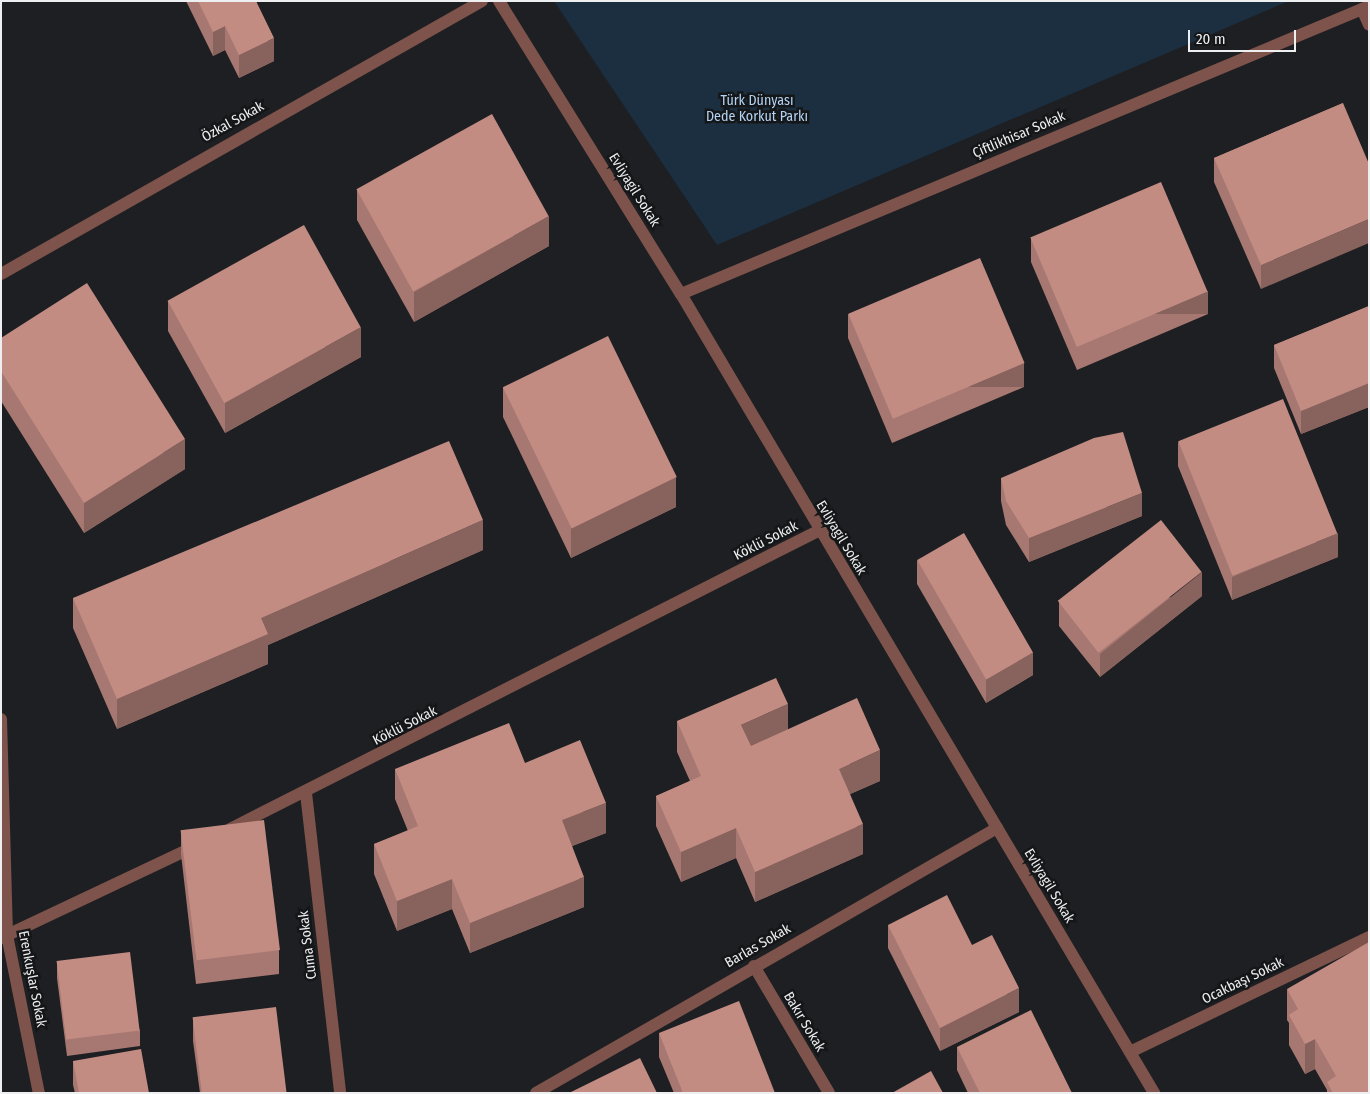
<!DOCTYPE html>
<meta charset="utf-8">
<style>
body{margin:0}
#map{position:relative;width:1370px;height:1094px;overflow:hidden;background:#1d1f22;font-family:"Fira Sans Condensed",sans-serif}
div>[style]{position:absolute}
[style*='--x']{left:calc(var(--x)*1px);top:calc(var(--y)*1px);width:calc(var(--w)*1px);rotate:calc(var(--a)*1deg)}
.green>*{inset:0;background:#1b2f41}
.minor>*{height:12px;margin:-6px;padding:0 6px;transform-origin:6px;border-radius:6px;background:#7d534b}
.wall>*{inset:0;background:#a77871}
.shaded-wall>*{inset:0;background:#88625c;transform-origin:0 0}
.building>*{inset:0;background:#c28c83;transform-origin:0 0}
span{translate:-50% -50%;white-space:nowrap;text-align:center;line-height:1.15;-webkit-text-stroke:5px #141618;paint-order:stroke}
.park-label{font-size:14px;color:#b2d3f5}
.street-label{font-size:14px;color:#edeff1}
.frame{position:absolute;inset:0;border:2px solid #edeff1;pointer-events:none}
.scale{position:absolute;left:1188px;top:30px;width:108px;height:22px;box-sizing:border-box;border:2px solid #edeff1;border-top:0;padding-left:6px;font-size:15px;line-height:18px;white-space:nowrap;color:#edeff1;-webkit-text-stroke:4px #141618;paint-order:stroke}
</style>
<div id="map">
<div class="green">
<i style="clip-path:polygon(554px 1px,1289px 1px,717px 245px)"></i>
</div>
<div class="minor">
<i style="--x:499;--y:1;--w:345;--a:58.2"></i>
<i style="--x:681;--y:294;--w:929;--a:59.37"></i>
<i style="--x:1362;--y:9;--w:17;--a:66"></i>
<i style="--x:1;--y:274;--w:553;--a:-29.58"></i>
<i style="--x:681;--y:294;--w:746;--a:-22.71"></i>
<i style="--x:1;--y:719;--w:216;--a:88.4"></i>
<i style="--x:7;--y:935;--w:161;--a:78.6"></i>
<i style="--x:306;--y:793;--w:302;--a:83.5"></i>
<i style="--x:230;--y:829;--w:659;--a:-26.88"></i>
<i style="--x:1;--y:938;--w:216;--a:-25.3"></i>
<i style="--x:754;--y:966;--w:147;--a:59.4"></i>
<i style="--x:1130;--y:1052;--w:265;--a:-25.7"></i>
<i style="--x:536;--y:1093;--w:532;--a:-29.89"></i>
</div>
<div class="wall">
<i style="clip-path:polygon(186px 1px,256px 1px,274px 61px,239px 78px,225px 50px,213px 56px)"></i>
<i style="clip-path:polygon(1343px 103px,1261px 289px,1214px 182px,1214px 158px)"></i>
<i style="clip-path:polygon(357px 190px,549px 246px,414px 322px,357px 220px)"></i>
<i style="clip-path:polygon(1031px 238px,1208px 314px,1077px 370px,1031px 262px)"></i>
<i style="clip-path:polygon(168px 301px,361px 357px,225px 433px,168px 331px)"></i>
<i style="clip-path:polygon(1369px 306px,1369px 407px,1301px 434px,1274px 368px,1274px 345px)"></i>
<i style="clip-path:polygon(848px 314px,1024px 387px,892px 443px,848px 338px)"></i>
<i style="clip-path:polygon(1px 338px,185px 469px,84px 533px,1px 401px)"></i>
<i style="clip-path:polygon(503px 387px,676px 507px,571px 558px,503px 417px)"></i>
<i style="clip-path:polygon(1178px 442px,1338px 557px,1232px 600px,1178px 466px)"></i>
<i style="clip-path:polygon(1001px 478px,1142px 516px,1029px 562px,1006px 525px,1001px 501px)"></i>
<i style="clip-path:polygon(483px 550px,268px 645px,268px 664px,117px 729px,73px 628px,73px 598px)"></i>
<i style="clip-path:polygon(917px 560px,1033px 675px,986px 703px,917px 584px)"></i>
<i style="clip-path:polygon(1202px 596px,1100px 677px,1059px 626px,1059px 602px)"></i>
<i style="clip-path:polygon(677px 721px,788px 729px,880px 781px,850px 794px,863px 854px,755px 902px,736px 858px,681px 882px,656px 826px,656px 796px,690px 781px,677px 752px)"></i>
<i style="clip-path:polygon(525px 763px,606px 833px,572px 846px,584px 907px,470px 953px,452px 909px,397px 931px,374px 874px,374px 844px,408px 831px,395px 799px,395px 769px)"></i>
<i style="clip-path:polygon(181px 830px,279px 950px,279px 974px,196px 984px,181px 854px)"></i>
<i style="clip-path:polygon(888px 925px,972px 945px,1019px 1012px,940px 1051px,888px 948px)"></i>
<i style="clip-path:polygon(57px 961px,140px 1030px,140px 1046px,67px 1056px,57px 978px)"></i>
<i style="clip-path:polygon(1287px 989px,1369px 1093px,1327px 1093px,1327px 1090px,1315px 1069px,1305px 1074px,1289px 1045px,1289px 1023px,1287px 1020px)"></i>
<i style="clip-path:polygon(193px 1018px,287px 1093px,200px 1093px,193px 1041px)"></i>
<i style="clip-path:polygon(659px 1033px,775px 1093px,674px 1093px,659px 1057px)"></i>
<i style="clip-path:polygon(957px 1047px,1072px 1093px,968px 1093px,957px 1070px)"></i>
<i style="clip-path:polygon(73px 1061px,149px 1093px,75px 1093px,73px 1085px)"></i>
</div>
<div class="shaded-wall">
<i style="clip-path:polygon(225px 26px,225px 50px,213px 56px,213px 32px)"></i>
<i style="clip-path:polygon(274px 38px,274px 61px,239px 78px,239px 55px)"></i>
<i style="clip-path:polygon(549px 216px,549px 246px,414px 322px,414px 292px)"></i>
<i style="clip-path:polygon(1369px 219px,1369px 243px,1261px 289px,1261px 265px)"></i>
<i style="left:1208px;top:291px;width:23px;height:142px;rotate:90deg"></i>
<i style="clip-path:polygon(361px 327px,361px 357px,225px 433px,225px 403px)"></i>
<i style="left:1024px;top:363px;width:24px;height:143px;rotate:90deg"></i>
<i style="clip-path:polygon(1369px 383px,1369px 407px,1301px 434px,1301px 411px)"></i>
<i style="clip-path:polygon(185px 439px,185px 469px,84px 533px,84px 503px)"></i>
<i style="clip-path:polygon(676px 477px,676px 507px,571px 558px,571px 528px)"></i>
<i style="clip-path:polygon(1142px 493px,1142px 516px,1029px 562px,1029px 538px)"></i>
<i style="clip-path:polygon(483px 520px,483px 550px,268px 645px,268px 664px,117px 729px,117px 699px,261px 618px)"></i>
<i style="clip-path:polygon(1338px 533px,1338px 557px,1232px 600px,1232px 577px)"></i>
<i style="clip-path:polygon(1202px 572px,1202px 596px,1100px 677px,1100px 654px)"></i>
<i style="clip-path:polygon(1033px 652px,1033px 675px,986px 703px,986px 679px)"></i>
<i style="clip-path:polygon(788px 704px,788px 734px,741px 756px,741px 725px)"></i>
<i style="clip-path:polygon(880px 750px,880px 781px,839px 799px,839px 769px)"></i>
<i style="clip-path:polygon(606px 803px,606px 833px,562px 850px,562px 820px)"></i>
<i style="clip-path:polygon(863px 824px,863px 854px,755px 902px,755px 872px)"></i>
<i style="clip-path:polygon(736px 828px,736px 858px,681px 882px,681px 852px)"></i>
<i style="clip-path:polygon(584px 877px,584px 907px,470px 953px,470px 923px)"></i>
<i style="clip-path:polygon(452px 879px,452px 909px,397px 931px,397px 901px)"></i>
<i style="clip-path:polygon(1019px 988px,1019px 1012px,940px 1051px,940px 1028px)"></i>
<i style="clip-path:polygon(1315px 1039px,1315px 1069px,1305px 1074px,1305px 1044px)"></i>
</div>
<div class="building">
<i style="clip-path:polygon(198px 1px,256px 1px,274px 38px,239px 55px,225px 26px,213px 32px)"></i>
<i style="clip-path:polygon(1343px 103px,1369px 164px,1369px 219px,1261px 265px,1214px 158px)"></i>
<i style="left:492px;top:114px;width:117px;height:155px;rotate:61deg"></i>
<i style="left:1161px;top:182px;width:119px;height:142px;rotate:67deg"></i>
<i style="left:304px;top:225px;width:117px;height:156px;rotate:61deg"></i>
<i style="left:980px;top:258px;width:114px;height:143px;rotate:67deg"></i>
<i style="clip-path:polygon(87px 283px,185px 439px,84px 503px,1px 371px,1px 338px)"></i>
<i style="clip-path:polygon(1369px 306px,1369px 383px,1301px 411px,1274px 345px)"></i>
<i style="left:608px;top:336px;width:157px;height:117px;rotate:64deg"></i>
<i style="left:1283px;top:399px;width:145px;height:113px;rotate:68deg"></i>
<i style="clip-path:polygon(1123px 432px,1142px 493px,1029px 538px,1006px 501px,1001px 478px,1094px 438px)"></i>
<i style="clip-path:polygon(449px 441px,483px 520px,261px 618px,268px 634px,117px 699px,73px 598px)"></i>
<i style="left:1161px;top:520px;width:66px;height:131px;rotate:52deg"></i>
<i style="left:964px;top:533px;width:138px;height:54px;rotate:60deg"></i>
<i style="clip-path:polygon(776px 678px,788px 704px,741px 725px,751px 746px,857px 698px,880px 750px,839px 769px,863px 824px,755px 872px,736px 828px,681px 852px,656px 796px,701px 776px,677px 721px)"></i>
<i style="clip-path:polygon(509px 723px,525px 763px,580px 740px,606px 803px,562px 820px,584px 877px,470px 923px,452px 879px,397px 901px,374px 844px,418px 826px,395px 769px)"></i>
<i style="left:264px;top:820px;width:131px;height:84px;rotate:83deg"></i>
<i style="clip-path:polygon(947px 895px,972px 945px,992px 935px,1019px 988px,940px 1028px,888px 925px)"></i>
<i style="clip-path:polygon(1369px 942px,1369px 1093px,1333px 1093px,1327px 1082px,1336px 1076px,1315px 1039px,1305px 1044px,1289px 1015px,1298px 1009px,1287px 989px)"></i>
<i style="left:130px;top:952px;width:79px;height:74px;rotate:83deg"></i>
<i style="clip-path:polygon(739px 1001px,775px 1093px,683px 1093px,659px 1033px)"></i>
<i style="left:276px;top:1007px;width:87px;height:84px;rotate:83deg"></i>
<i style="clip-path:polygon(1031px 1010px,1072px 1093px,980px 1093px,957px 1047px)"></i>
<i style="clip-path:polygon(141px 1049px,149px 1093px,79px 1093px,73px 1061px)"></i>
<i style="clip-path:polygon(640px 1058px,657px 1093px,569px 1093px)"></i>
<i style="clip-path:polygon(931px 1071px,943px 1093px,892px 1093px)"></i>
</div>
<div class="park-label">
<span style="left:757px;top:109px">Türk Dünyası<br>Dede Korkut Parkı</span>
</div>
<div class="street-label">
<span style="left:233px;top:122px;rotate:-29deg">Özkal Sokak</span>
<span style="left:1019px;top:135px;rotate:-23deg">Çiftlikhisar Sokak</span>
<span style="left:634px;top:190px;rotate:58deg">Evliyagil Sokak</span>
<span style="left:841px;top:538px;rotate:59deg">Evliyagil Sokak</span>
<span style="left:766px;top:541px;rotate:-27deg">Köklü Sokak</span>
<span style="left:405px;top:726px;rotate:-27deg">Köklü Sokak</span>
<span style="left:1049px;top:886px;rotate:59deg">Evliyagil Sokak</span>
<span style="left:308px;top:945px;rotate:-97deg">Cuma Sokak</span>
<span style="left:758px;top:946px;rotate:-30deg">Barlas Sokak</span>
<span style="left:32px;top:979px;rotate:79deg">Erenkuşlar Sokak</span>
<span style="left:1243px;top:981px;rotate:-26deg">Ocakbaşı Sokak</span>
<span style="left:804px;top:1022px;rotate:59deg">Bakır Sokak</span>
</div>
<div class="frame"></div>
<div class="scale">20 m</div>
</div>
